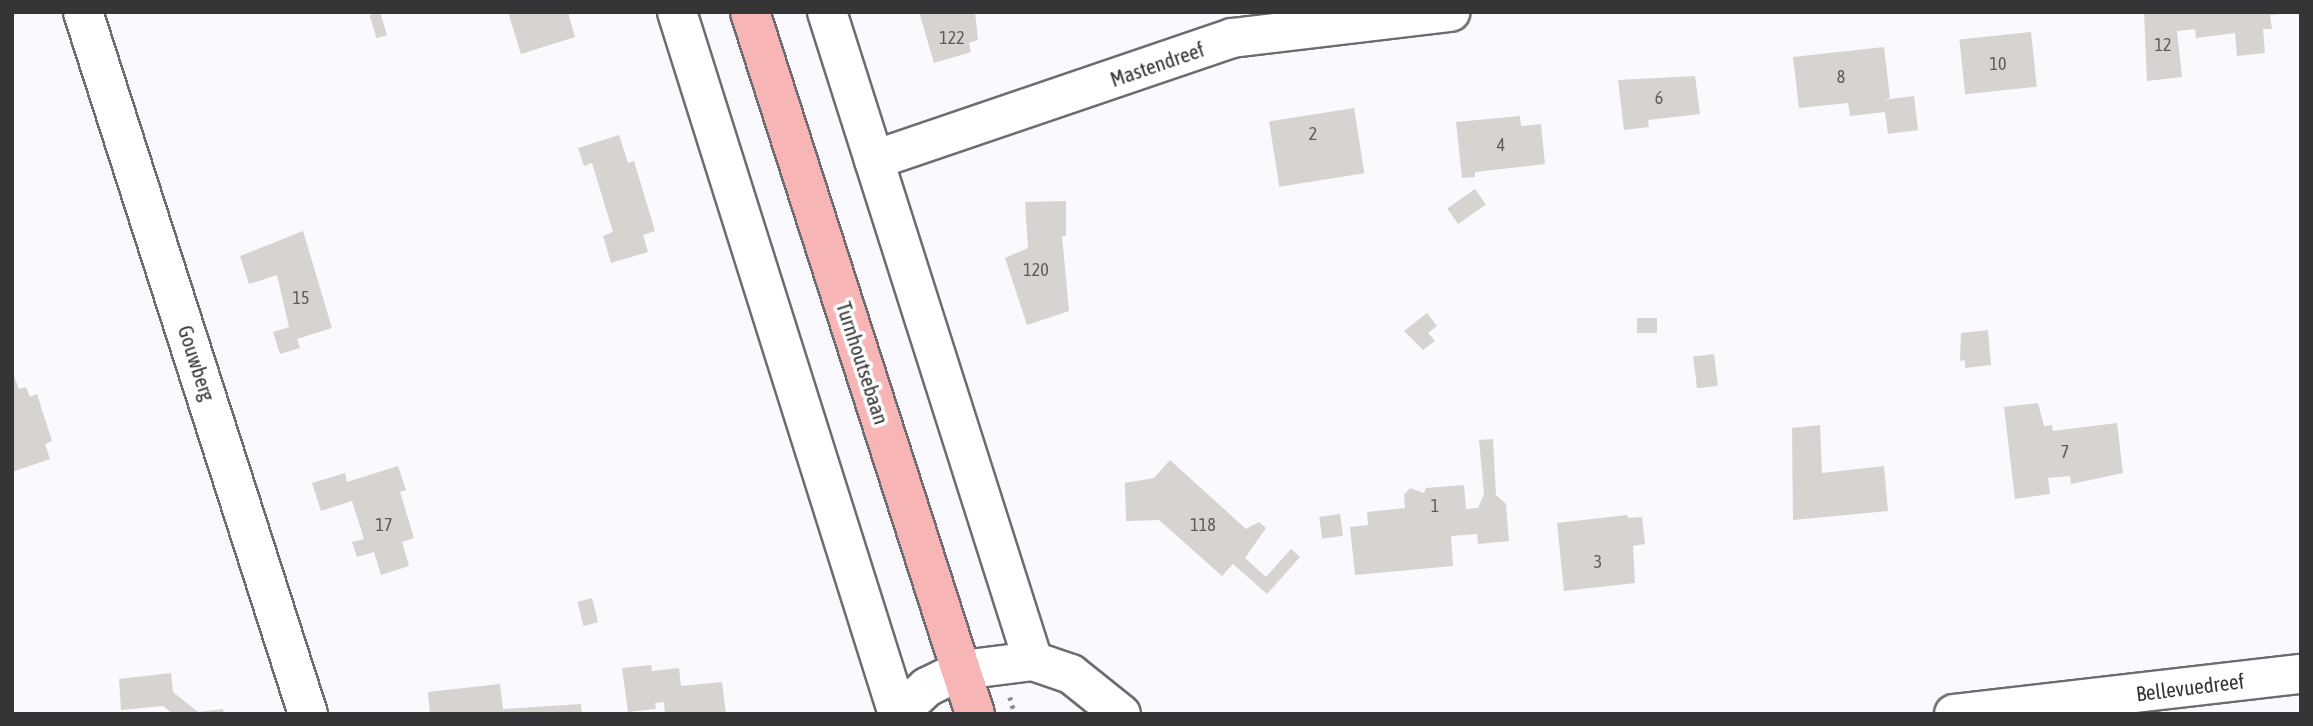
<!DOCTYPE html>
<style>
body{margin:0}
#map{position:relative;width:2313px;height:726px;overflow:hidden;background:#faf9fe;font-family:"Asap Condensed",sans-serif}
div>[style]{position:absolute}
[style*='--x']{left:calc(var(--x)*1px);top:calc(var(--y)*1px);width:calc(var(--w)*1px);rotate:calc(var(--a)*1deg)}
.building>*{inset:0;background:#d6d3d0;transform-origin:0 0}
.path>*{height:4.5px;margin-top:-2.25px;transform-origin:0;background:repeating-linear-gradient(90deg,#8e8d91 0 3.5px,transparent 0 8.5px)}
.roads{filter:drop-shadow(2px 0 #6d6d71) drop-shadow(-2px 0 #6d6d71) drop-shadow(0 2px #6d6d71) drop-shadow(0 -2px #6d6d71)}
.minor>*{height:38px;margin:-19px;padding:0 19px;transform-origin:19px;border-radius:19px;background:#fff}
.major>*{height:38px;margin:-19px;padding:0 19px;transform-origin:19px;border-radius:19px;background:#f7b6b5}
span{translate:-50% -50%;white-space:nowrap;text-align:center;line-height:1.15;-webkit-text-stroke:7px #fff;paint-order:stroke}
.number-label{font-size:18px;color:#5d5c5d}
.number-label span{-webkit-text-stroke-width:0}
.street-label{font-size:21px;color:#353537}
.frame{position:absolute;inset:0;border:14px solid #353537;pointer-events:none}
</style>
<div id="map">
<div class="building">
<i style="left:380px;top:12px;width:24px;height:11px;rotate:73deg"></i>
<i style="clip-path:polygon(508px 12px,568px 12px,575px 37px,521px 54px)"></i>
<i style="clip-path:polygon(919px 12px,975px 12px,978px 40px,969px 43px,971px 52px,934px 63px)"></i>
<i style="clip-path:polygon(2144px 12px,2280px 12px,2280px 14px,2270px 15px,2272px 29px,2263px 29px,2265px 53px,2237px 56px,2235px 33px,2196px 38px,2195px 29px,2177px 31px,2182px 77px,2147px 81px)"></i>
<i style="left:2031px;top:32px;width:55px;height:72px;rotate:84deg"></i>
<i style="clip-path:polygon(1884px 47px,1890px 98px,1883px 100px,1914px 96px,1918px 130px,1888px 134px,1885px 112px,1850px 116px,1848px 103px,1799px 108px,1793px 57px)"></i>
<i style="clip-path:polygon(1695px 76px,1700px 114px,1648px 120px,1649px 127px,1624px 130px,1618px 80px)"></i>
<i style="left:1354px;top:108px;width:66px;height:86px;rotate:81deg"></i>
<i style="clip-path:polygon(1520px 116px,1521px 126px,1541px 124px,1545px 164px,1475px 172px,1475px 177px,1462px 178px,1456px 122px)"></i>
<i style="clip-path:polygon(619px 135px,628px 163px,634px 161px,655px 231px,643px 235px,648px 252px,611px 263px,603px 236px,613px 232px,592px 163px,584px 166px,578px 148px)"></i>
<i style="left:1475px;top:189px;width:19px;height:34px;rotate:55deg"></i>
<i style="clip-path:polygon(1066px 201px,1066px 236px,1062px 236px,1069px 311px,1027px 325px,1005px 258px,1028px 248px,1025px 202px)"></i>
<i style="clip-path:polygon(303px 231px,332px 328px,297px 339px,300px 348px,280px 354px,273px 332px,289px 327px,277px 275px,249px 284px,240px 256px)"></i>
<i style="clip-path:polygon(1427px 313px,1437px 326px,1428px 333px,1435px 341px,1423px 350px,1404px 331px)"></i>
<i style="left:1637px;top:318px;width:20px;height:15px"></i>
<i style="clip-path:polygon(1988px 330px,1991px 365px,1965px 368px,1965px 360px,1960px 361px,1961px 333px)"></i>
<i style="left:1714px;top:354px;width:32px;height:21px;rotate:83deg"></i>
<i style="clip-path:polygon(14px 376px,19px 389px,26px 387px,30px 397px,37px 394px,52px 441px,45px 444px,50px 459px,12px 472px)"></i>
<i style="clip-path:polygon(2038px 403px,2044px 426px,2052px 425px,2053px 431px,2117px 423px,2123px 473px,2071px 484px,2070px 476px,2048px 478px,2050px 494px,2015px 499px,2004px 407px)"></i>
<i style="clip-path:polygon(1820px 425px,1822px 473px,1884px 466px,1888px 511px,1793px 520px,1792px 428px)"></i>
<i style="clip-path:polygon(1493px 439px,1496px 495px,1506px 504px,1509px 541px,1478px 544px,1477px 534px,1451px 536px,1453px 566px,1355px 575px,1350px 527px,1368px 525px,1367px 512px,1405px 508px,1404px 495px,1410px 488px,1424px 493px,1426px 488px,1464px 485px,1466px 509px,1478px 508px,1484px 494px,1479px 440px)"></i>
<i style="clip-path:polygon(1170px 460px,1246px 529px,1259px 522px,1266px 528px,1245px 558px,1266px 577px,1291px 549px,1300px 557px,1267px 594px,1233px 564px,1222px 576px,1159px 520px,1126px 521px,1125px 483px,1154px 478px)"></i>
<i style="clip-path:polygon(398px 466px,406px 490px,400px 492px,414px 538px,402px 542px,409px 566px,381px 575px,374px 552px,357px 557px,352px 542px,364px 539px,352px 501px,321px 511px,312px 483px,345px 473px,347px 482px)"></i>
<i style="left:1340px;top:514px;width:22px;height:21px;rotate:82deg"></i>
<i style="clip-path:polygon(1627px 515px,1628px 518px,1642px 517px,1645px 544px,1633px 546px,1635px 583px,1564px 591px,1557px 523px)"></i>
<i style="left:592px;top:598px;width:25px;height:15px;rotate:76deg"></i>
<i style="clip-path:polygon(651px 665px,652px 671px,679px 668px,681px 686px,722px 682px,726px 714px,665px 714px,664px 702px,655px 703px,656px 709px,628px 712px,622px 668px)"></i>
<i style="clip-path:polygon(171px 673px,173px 692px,198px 712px,223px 709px,224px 714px,173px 714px,163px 706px,121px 710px,119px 679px)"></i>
<i style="clip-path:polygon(500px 684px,503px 709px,581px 704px,582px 714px,430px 714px,428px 692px)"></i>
</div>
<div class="path">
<i style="--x:1010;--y:697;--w:18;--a:74"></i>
</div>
<div class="roads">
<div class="minor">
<i style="--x:83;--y:12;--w:737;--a:72.23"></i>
<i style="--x:677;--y:12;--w:736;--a:72.53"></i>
<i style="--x:827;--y:12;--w:681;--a:72.39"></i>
<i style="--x:874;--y:160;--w:378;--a:-18.8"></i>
<i style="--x:1232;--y:38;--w:220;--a:-6.8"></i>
<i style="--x:898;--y:714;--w:40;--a:-43"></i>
<i style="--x:927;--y:687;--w:39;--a:-26"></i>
<i style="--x:962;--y:670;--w:72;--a:-7.2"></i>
<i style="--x:1033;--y:661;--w:40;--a:18.9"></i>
<i style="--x:1071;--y:674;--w:64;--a:38.7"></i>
<i style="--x:1954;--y:714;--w:349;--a:-6.6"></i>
</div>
<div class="major">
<i style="--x:750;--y:12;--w:737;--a:72.23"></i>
</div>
</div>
<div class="number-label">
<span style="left:952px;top:38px">122</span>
<span style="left:2163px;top:45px">12</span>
<span style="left:1998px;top:64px">10</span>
<span style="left:1841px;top:77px">8</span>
<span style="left:1659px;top:98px">6</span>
<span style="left:1313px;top:134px">2</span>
<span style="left:1501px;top:145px">4</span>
<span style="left:1036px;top:270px">120</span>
<span style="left:301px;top:298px">15</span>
<span style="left:2065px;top:452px">7</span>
<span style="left:1435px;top:506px">1</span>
<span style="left:384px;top:525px">17</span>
<span style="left:1203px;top:525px">118</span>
<span style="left:1598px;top:562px">3</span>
</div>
<div class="street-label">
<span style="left:1157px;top:64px;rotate:-19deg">Mastendreef</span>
<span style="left:197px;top:363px;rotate:72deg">Gouwberg</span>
<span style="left:863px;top:363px;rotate:72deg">Turnhoutsebaan</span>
<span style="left:2190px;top:687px;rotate:-7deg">Bellevuedreef</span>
</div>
<div class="frame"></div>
</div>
